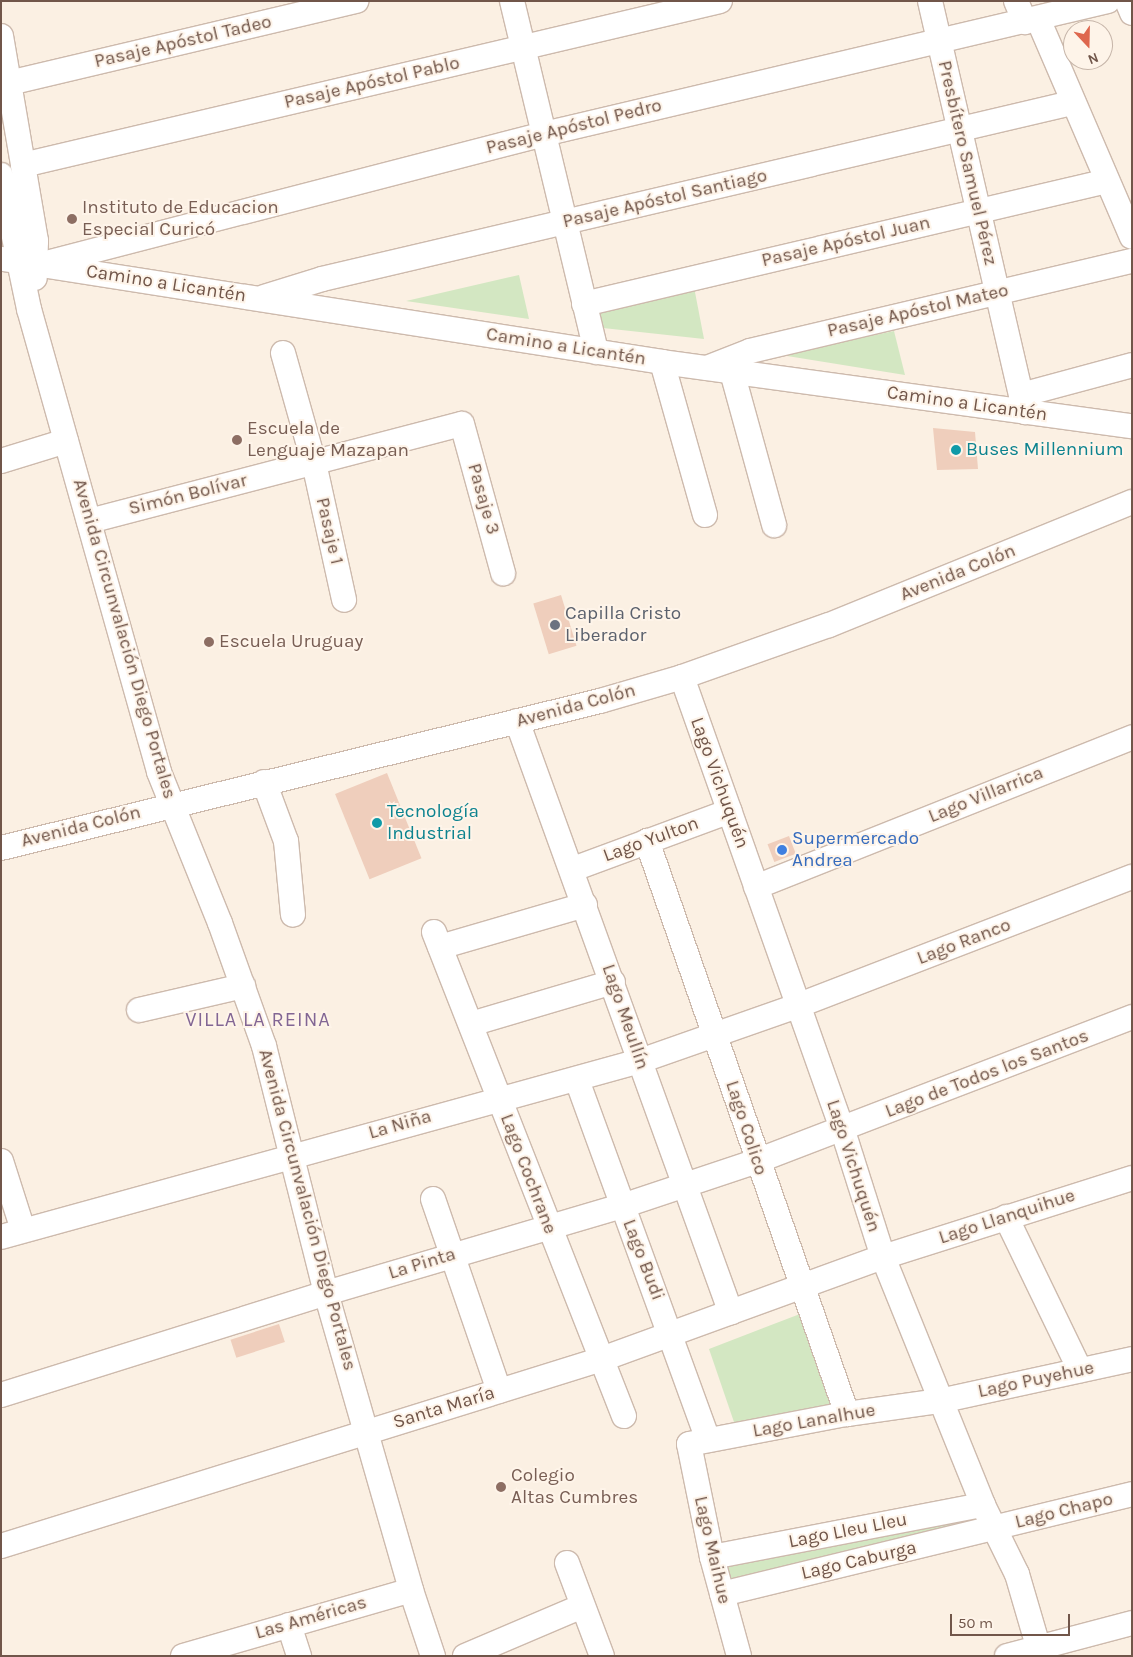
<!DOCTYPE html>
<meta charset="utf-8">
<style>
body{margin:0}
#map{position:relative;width:1133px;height:1657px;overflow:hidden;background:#fbf0e3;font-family:Karla,sans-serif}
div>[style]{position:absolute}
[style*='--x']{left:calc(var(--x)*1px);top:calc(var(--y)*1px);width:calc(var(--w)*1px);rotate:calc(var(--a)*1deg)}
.green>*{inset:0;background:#d3e7c2}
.building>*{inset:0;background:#efcebc;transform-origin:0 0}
.roads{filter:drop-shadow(1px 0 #cdbaad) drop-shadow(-1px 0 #cdbaad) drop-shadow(0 1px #cdbaad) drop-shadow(0 -1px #cdbaad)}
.minor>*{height:24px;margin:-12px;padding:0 12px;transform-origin:12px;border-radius:12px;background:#fff}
.dots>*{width:14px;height:14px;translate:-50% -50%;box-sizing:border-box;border:2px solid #fef4e9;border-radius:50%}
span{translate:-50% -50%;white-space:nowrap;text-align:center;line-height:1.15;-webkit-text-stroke:4px #fef4e9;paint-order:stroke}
.street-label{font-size:19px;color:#71564a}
.education-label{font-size:19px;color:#785e54}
.left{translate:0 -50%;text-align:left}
.culture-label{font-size:19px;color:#0d838f}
.worship-label{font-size:19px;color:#5b616d}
.shop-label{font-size:19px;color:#366cbe}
.neighbourhood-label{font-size:20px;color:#826694;letter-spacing:1px}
.frame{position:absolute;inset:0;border:2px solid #71564a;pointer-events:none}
.north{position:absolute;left:1063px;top:20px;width:50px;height:50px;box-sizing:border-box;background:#fef4e9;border:1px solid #c6b5a9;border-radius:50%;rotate:159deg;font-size:14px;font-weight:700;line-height:20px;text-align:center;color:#71564a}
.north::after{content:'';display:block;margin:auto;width:18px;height:22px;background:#de674e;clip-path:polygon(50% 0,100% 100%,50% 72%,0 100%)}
.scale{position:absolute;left:950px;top:1614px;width:120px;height:22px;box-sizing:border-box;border:2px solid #71564a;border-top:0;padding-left:6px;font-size:15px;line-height:18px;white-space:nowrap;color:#71564a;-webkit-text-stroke:4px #fef4e9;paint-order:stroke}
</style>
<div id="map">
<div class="green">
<i style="clip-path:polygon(519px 275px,529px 319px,406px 301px)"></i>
<i style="clip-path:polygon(694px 287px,704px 339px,603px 328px,597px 307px)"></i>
<i style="clip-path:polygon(894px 331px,905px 375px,781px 355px)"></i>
<i style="clip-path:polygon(813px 1309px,848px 1401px,735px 1425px,709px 1349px)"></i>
<i style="clip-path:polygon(980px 1505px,984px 1523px,726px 1581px,720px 1560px)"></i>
</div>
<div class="building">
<i style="clip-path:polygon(933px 428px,975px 432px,978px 469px,937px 470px)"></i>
<i style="left:561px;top:595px;width:53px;height:29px;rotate:73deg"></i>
<i style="left:387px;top:773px;width:92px;height:56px;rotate:68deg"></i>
<i style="left:789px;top:836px;width:19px;height:23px;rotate:69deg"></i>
<i style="left:279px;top:1324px;width:19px;height:51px;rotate:72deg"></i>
</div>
<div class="roads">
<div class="minor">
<i style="--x:512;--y:1;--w:361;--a:76.5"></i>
<i style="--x:930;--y:1;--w:422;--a:77"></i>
<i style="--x:1016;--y:1;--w:23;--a:67"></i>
<i style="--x:1127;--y:1;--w:13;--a:67"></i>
<i style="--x:1038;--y:19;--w:237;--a:66.7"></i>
<i style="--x:1;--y:36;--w:208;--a:80.3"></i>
<i style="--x:36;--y:241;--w:37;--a:92"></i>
<i style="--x:9;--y:83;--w:357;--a:-13.3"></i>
<i style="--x:23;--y:165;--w:716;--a:-13.24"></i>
<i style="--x:1;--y:175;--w:137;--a:78.2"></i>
<i style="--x:29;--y:309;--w:481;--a:74.3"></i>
<i style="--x:159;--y:772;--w:163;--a:68"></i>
<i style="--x:220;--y:923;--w:131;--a:70.3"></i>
<i style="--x:264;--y:1046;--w:255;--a:75.9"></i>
<i style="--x:326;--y:1293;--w:309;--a:74"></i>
<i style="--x:411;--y:1590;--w:70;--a:71.6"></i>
<i style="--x:3;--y:259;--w:667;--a:8.88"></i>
<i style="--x:662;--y:362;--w:474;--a:7.8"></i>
<i style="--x:50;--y:262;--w:510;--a:-14.53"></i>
<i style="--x:544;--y:134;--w:579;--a:-13.27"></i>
<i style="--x:264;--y:297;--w:61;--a:-17.2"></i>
<i style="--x:322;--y:279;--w:770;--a:-13.21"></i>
<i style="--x:584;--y:304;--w:537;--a:-13.23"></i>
<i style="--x:283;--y:353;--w:114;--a:74.3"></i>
<i style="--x:314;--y:463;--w:140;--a:77.6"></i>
<i style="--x:662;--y:362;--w:159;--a:74.3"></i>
<i style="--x:707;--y:368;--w:46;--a:-21.6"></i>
<i style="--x:750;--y:351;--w:392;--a:-13.3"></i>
<i style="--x:732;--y:372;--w:159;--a:74.6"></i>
<i style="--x:1021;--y:395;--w:115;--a:-15.1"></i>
<i style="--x:1;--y:461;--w:68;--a:-17.1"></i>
<i style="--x:89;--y:521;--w:385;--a:-14.6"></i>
<i style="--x:462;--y:424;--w:155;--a:74.6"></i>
<i style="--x:682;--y:677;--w:482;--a:70.5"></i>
<i style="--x:843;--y:1131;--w:132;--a:72.4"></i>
<i style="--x:883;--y:1257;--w:267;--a:68"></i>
<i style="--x:983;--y:1505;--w:77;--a:63.8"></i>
<i style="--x:1017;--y:1574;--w:85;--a:73.7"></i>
<i style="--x:517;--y:721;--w:629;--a:70.13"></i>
<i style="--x:264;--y:782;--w:63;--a:69.6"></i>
<i style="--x:286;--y:841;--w:74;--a:84.6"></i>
<i style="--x:647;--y:841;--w:607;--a:70.76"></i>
<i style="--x:1;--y:848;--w:617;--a:-13.79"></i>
<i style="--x:600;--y:701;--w:85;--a:-16.3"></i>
<i style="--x:682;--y:677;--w:156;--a:-19.5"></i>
<i style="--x:829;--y:625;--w:327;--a:-22.1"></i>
<i style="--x:573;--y:869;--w:167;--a:-20.3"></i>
<i style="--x:756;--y:887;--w:405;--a:-21.7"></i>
<i style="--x:434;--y:932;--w:520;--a:68.57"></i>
<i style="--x:440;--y:947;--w:151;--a:-16.2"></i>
<i style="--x:139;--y:1010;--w:107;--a:-13"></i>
<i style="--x:471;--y:1024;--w:148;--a:-16.5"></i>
<i style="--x:577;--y:1080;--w:383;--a:70"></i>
<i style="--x:1;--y:1161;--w:72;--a:72.3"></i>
<i style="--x:433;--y:1199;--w:203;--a:71"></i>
<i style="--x:1006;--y:1217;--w:170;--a:64.2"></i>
<i style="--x:1;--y:1237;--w:663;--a:-15.4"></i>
<i style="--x:640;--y:1061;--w:166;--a:-19.3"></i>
<i style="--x:797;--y:1006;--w:359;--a:-21.1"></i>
<i style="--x:1;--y:1395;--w:341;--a:-17.4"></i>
<i style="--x:326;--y:1293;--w:309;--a:-16.4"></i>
<i style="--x:622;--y:1206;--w:142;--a:-18.4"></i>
<i style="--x:757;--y:1161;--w:402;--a:-21"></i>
<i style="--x:1;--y:1546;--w:629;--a:-17.28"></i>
<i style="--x:602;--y:1359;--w:299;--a:-20"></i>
<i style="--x:883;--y:1257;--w:261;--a:-17.6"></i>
<i style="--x:712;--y:1557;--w:276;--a:-10.9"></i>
<i style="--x:567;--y:1563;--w:99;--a:69.4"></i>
<i style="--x:722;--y:1594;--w:422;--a:-13.7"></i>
<i style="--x:289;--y:1625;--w:33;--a:72"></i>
<i style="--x:183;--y:1656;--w:237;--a:-16.1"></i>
<i style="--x:465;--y:1656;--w:127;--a:-23.1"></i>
<i style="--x:739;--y:1656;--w:103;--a:-105.3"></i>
<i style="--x:712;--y:1557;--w:115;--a:-101.5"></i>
<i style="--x:689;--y:1444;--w:161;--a:-10.8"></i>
<i style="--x:847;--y:1414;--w:94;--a:-8"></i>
<i style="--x:940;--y:1401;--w:197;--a:-12.3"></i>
<i style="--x:1007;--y:1656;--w:129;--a:-14.8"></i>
</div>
</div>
<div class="dots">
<i style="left:72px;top:219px;background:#8d6e63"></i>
<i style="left:237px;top:440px;background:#8d6e63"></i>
<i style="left:956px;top:450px;background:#0f9aa8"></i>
<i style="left:555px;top:625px;background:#6b7280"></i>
<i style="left:209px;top:642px;background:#8d6e63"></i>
<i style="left:377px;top:823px;background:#0f9aa8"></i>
<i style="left:782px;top:850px;background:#3f7fe0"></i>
<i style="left:501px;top:1487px;background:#8d6e63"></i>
</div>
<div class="street-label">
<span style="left:183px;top:42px;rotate:-13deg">Pasaje Apóstol Tadeo</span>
<span style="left:372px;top:83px;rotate:-13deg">Pasaje Apóstol Pablo</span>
<span style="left:574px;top:127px;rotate:-14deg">Pasaje Apóstol Pedro</span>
<span style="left:967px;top:163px;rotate:77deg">Presbítero Samuel Pérez</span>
<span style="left:665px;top:199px;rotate:-13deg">Pasaje Apóstol Santiago</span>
<span style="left:846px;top:242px;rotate:-13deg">Pasaje Apóstol Juan</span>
<span style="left:166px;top:284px;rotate:9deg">Camino a Licantén</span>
<span style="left:918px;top:311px;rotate:-13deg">Pasaje Apóstol Mateo</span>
<span style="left:566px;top:347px;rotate:9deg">Camino a Licantén</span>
<span style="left:967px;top:404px;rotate:8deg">Camino a Licantén</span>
<span style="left:188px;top:495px;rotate:-14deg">Simón Bolívar</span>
<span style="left:483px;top:499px;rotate:74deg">Pasaje 3</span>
<span style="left:329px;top:531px;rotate:77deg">Pasaje 1</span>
<span style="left:958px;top:573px;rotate:-22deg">Avenida Colón</span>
<span style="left:124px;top:639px;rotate:74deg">Avenida Circunvalación Diego Portales</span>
<span style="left:576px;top:706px;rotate:-15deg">Avenida Colón</span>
<span style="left:719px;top:783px;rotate:70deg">Lago Vichuquén</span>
<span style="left:986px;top:795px;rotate:-22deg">Lago Villarrica</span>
<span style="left:81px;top:827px;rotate:-14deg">Avenida Colón</span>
<span style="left:651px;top:840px;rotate:-20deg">Lago Yulton</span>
<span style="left:964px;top:942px;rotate:-21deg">Lago Ranco</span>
<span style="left:625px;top:1017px;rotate:71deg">Lago Meullín</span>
<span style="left:987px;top:1074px;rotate:-21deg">Lago de Todos los Santos</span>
<span style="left:400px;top:1125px;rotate:-16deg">La Niña</span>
<span style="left:746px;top:1128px;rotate:72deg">Lago Colico</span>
<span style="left:853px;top:1166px;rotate:72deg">Lago Vichuquén</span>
<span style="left:528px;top:1174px;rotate:69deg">Lago Cochrane</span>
<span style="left:307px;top:1210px;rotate:75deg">Avenida Circunvalación Diego Portales</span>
<span style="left:1007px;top:1217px;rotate:-18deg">Lago Llanquihue</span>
<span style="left:643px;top:1260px;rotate:69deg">Lago Budi</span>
<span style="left:422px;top:1264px;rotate:-17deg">La Pinta</span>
<span style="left:1036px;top:1380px;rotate:-12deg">Lago Puyehue</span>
<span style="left:444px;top:1408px;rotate:-17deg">Santa María</span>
<span style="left:814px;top:1421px;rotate:-10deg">Lago Lanalhue</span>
<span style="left:1064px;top:1511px;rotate:-14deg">Lago Chapo</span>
<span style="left:848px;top:1531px;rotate:-11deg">Lago Lleu Lleu</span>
<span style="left:712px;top:1550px;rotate:77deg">Lago Maihue</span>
<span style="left:859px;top:1561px;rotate:-13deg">Lago Caburga</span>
<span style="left:311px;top:1618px;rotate:-16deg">Las Américas</span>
</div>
<div class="education-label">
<span class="left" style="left:82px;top:219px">Instituto de Educacion<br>Especial Curicó</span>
<span class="left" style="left:247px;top:440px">Escuela de<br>Lenguaje Mazapan</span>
<span class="left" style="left:219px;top:642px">Escuela Uruguay</span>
<span class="left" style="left:511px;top:1487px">Colegio<br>Altas Cumbres</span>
</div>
<div class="culture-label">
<span class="left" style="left:966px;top:450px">Buses Millennium</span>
<span class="left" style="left:387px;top:823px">Tecnología<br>Industrial</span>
</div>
<div class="worship-label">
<span class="left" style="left:565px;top:625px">Capilla Cristo<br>Liberador</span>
</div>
<div class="shop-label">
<span class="left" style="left:792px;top:850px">Supermercado<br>Andrea</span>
</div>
<div class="neighbourhood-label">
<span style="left:258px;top:1019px">VILLA LA REINA</span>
</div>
<div class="frame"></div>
<div class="north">N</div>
<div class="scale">50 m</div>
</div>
